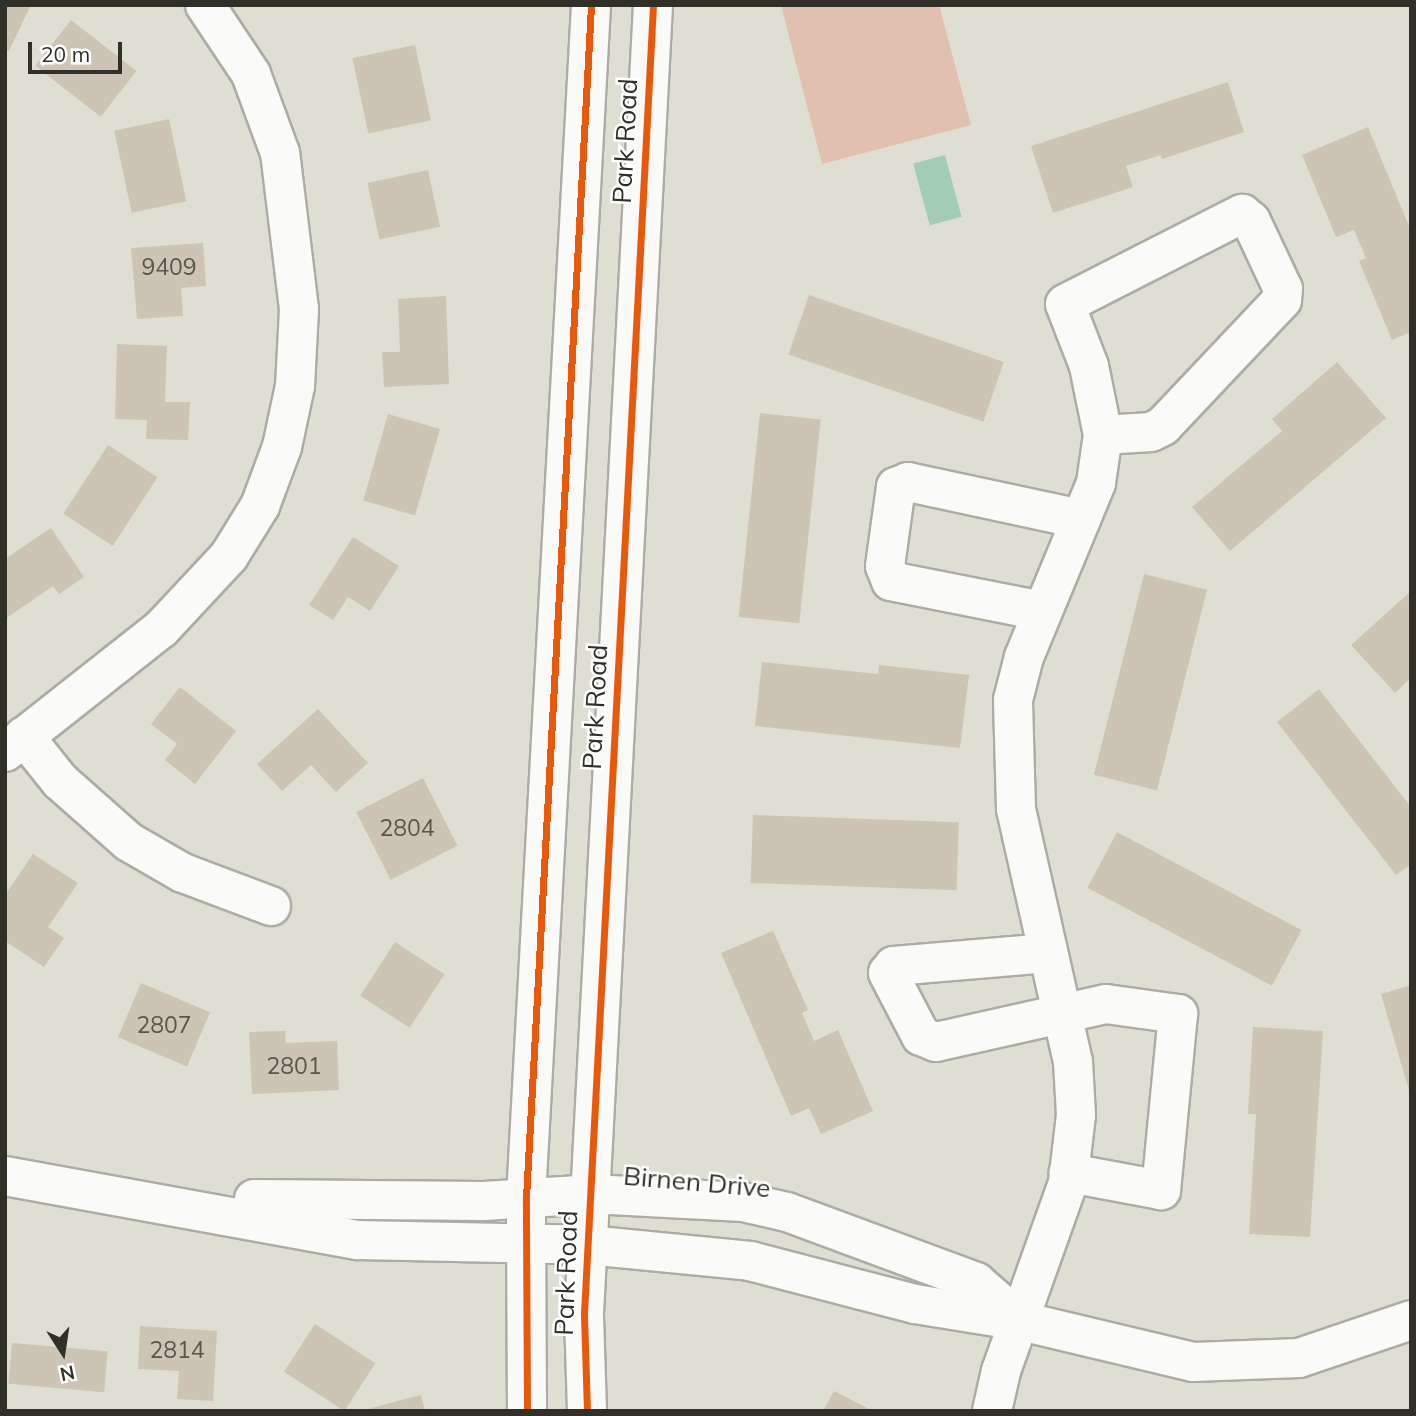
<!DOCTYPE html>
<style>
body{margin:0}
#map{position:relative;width:1416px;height:1416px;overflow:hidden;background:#dfded3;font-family:Mulish,sans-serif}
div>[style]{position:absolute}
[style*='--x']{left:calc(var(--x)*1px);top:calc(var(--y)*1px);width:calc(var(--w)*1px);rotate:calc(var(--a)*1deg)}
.green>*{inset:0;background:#e1c0af}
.water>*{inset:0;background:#a2cdb2;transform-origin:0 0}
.building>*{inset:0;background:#cdc4b6;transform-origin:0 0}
.roads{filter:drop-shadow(2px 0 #adaca4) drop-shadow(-2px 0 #adaca4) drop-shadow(0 2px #adaca4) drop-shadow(0 -2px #adaca4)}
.minor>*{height:38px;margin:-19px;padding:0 19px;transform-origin:19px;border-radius:19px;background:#fafaf8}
.major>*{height:38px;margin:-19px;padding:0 19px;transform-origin:19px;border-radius:19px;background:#fafaf8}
.cycleway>*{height:7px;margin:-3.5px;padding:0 3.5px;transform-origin:3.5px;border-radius:3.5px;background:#e8590c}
span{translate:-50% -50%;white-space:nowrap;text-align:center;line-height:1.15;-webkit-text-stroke:5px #fff;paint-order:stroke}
.number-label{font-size:23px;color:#58554c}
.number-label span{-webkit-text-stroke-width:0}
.street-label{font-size:26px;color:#313028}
.frame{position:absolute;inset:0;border:7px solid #313028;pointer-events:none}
.north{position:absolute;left:28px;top:1318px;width:70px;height:70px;-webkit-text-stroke:5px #fff;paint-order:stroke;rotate:168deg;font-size:19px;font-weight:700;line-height:28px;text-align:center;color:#313028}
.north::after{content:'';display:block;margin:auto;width:24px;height:32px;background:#313028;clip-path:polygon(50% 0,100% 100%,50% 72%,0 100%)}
.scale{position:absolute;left:28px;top:42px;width:94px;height:32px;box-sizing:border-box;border:4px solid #313028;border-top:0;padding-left:9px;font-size:21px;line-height:24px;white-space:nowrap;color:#313028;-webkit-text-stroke:5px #fff;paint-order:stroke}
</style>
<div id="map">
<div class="green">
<i style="clip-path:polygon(781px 5px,939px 5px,971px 125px,822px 164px)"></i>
</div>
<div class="water">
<i style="left:945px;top:155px;width:64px;height:33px;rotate:75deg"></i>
</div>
<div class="building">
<i style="clip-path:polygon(5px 5px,30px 7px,9px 51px,5px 49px)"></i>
<i style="left:71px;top:20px;width:83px;height:58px;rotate:38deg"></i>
<i style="left:415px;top:45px;width:77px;height:64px;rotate:78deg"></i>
<i style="clip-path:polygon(1228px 82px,1244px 132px,1162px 159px,1161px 155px,1126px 166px,1133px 187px,1053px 213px,1031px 146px)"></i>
<i style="left:169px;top:119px;width:84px;height:56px;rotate:78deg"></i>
<i style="clip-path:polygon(1368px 127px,1411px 231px,1411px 332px,1392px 340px,1359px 261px,1366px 258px,1354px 230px,1336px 237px,1302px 155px)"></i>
<i style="left:428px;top:170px;width:58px;height:62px;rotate:78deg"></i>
<i style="clip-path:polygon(203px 243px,206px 286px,181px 288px,183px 316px,137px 319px,131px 248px)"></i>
<i style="left:809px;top:295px;width:206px;height:63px;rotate:19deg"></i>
<i style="clip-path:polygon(446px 296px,449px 384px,384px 387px,382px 352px,400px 352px,398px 299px)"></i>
<i style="clip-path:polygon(117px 344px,167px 346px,165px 402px,190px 402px,188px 440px,146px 439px,147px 420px,115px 419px)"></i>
<i style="clip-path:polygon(1337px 362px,1386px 418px,1230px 551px,1192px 507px,1282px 431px,1272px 419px)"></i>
<i style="left:760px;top:413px;width:61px;height:205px;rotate:6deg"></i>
<i style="left:388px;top:414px;width:54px;height:90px;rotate:16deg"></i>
<i style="left:108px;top:445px;width:59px;height:82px;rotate:33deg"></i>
<i style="clip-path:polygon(51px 528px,84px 577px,59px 594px,53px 586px,5px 619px,5px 559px)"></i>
<i style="clip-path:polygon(353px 537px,399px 566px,370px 611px,348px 597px,333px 620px,309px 605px)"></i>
<i style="left:1144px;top:574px;width:65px;height:207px;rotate:14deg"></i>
<i style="clip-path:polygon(1411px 591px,1411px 678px,1395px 693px,1351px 645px)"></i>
<i style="clip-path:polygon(762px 662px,878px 674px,879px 665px,969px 675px,960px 748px,755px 726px)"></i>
<i style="clip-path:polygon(180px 687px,236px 731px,195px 784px,165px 760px,177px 744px,151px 724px)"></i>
<i style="clip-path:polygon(1319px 689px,1411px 807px,1411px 864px,1396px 875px,1277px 722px)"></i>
<i style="clip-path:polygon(318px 709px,368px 763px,336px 792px,311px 765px,282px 791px,257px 764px)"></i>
<i style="left:423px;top:778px;width:76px;height:75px;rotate:63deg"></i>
<i style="left:753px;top:815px;width:206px;height:68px;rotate:2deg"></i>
<i style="left:1117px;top:832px;width:209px;height:63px;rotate:28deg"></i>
<i style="clip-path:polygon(33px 854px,78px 883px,48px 927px,64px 938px,44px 967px,5px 941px,5px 895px)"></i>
<i style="clip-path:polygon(773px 931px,808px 1010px,802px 1013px,814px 1041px,838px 1030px,873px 1111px,821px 1134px,809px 1108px,791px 1116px,721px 953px)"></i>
<i style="left:395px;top:942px;width:59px;height:64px;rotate:33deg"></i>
<i style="left:141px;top:983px;width:75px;height:59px;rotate:23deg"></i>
<i style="clip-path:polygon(1411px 985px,1411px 1094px,1410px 1094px,1381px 994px)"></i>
<i style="clip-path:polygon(1253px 1027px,1323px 1031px,1310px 1237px,1249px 1234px,1256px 1114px,1248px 1114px)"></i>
<i style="clip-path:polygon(285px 1031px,286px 1043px,337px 1041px,339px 1090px,252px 1094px,249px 1032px)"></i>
<i style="left:315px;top:1324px;width:72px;height:57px;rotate:33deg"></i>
<i style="clip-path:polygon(140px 1326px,217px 1331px,213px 1401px,177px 1399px,179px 1371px,138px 1369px)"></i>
<i style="left:12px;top:1343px;width:96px;height:41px;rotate:5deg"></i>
<i style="clip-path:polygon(834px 1391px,873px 1411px,823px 1411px)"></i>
<i style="clip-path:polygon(421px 1395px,425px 1411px,372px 1411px,371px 1408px)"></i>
</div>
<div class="roads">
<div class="minor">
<i style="--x:1242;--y:214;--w:11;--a:38"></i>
<i style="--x:1251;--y:221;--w:75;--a:64.8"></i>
<i style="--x:1283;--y:289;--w:11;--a:95"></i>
<i style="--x:1282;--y:300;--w:173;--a:133.4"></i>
<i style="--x:1163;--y:426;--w:13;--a:153"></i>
<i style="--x:1151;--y:432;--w:48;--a:176.4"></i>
<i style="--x:1103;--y:435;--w:70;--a:-101.5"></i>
<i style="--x:1089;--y:366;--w:66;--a:-111.2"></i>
<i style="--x:1065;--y:304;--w:199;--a:-27"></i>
<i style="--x:1042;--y:611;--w:154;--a:-168.8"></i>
<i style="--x:891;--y:581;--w:16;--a:-112"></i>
<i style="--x:885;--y:566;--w:80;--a:-82.1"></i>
<i style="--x:896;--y:487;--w:13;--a:-23"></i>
<i style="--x:908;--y:482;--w:177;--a:12.1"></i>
<i style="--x:24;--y:736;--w:58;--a:51.3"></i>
<i style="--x:60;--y:781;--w:92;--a:41.5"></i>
<i style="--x:129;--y:842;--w:62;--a:29.9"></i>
<i style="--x:183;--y:873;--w:94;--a:20.6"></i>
<i style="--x:5;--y:752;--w:199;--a:-38.3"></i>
<i style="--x:161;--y:629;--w:100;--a:-47"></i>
<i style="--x:229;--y:556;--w:59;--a:-58.2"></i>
<i style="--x:260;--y:506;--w:63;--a:-69.6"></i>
<i style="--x:282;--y:447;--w:62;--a:-78"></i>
<i style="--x:295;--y:386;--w:77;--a:-87"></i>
<i style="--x:299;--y:309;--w:157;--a:-96.9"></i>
<i style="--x:280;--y:153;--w:84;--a:-110.2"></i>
<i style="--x:251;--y:74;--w:83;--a:-123.7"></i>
<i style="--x:1048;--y:953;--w:155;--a:175.2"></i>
<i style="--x:894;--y:966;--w:9;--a:131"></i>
<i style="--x:888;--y:973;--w:71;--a:62.4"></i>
<i style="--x:921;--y:1036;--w:16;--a:22"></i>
<i style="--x:936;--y:1042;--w:174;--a:-12.6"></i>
<i style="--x:1106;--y:1004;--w:73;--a:7.9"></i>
<i style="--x:1178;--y:1014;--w:177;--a:95.5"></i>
<i style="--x:1161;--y:1190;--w:94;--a:-169.5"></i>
<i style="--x:5;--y:1176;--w:359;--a:10.3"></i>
<i style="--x:358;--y:1240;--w:230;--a:1.2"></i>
<i style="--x:588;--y:1245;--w:163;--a:5.6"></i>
<i style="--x:750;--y:1261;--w:171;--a:14.6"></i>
<i style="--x:915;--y:1304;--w:107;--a:9.1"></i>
<i style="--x:1021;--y:1321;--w:177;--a:13.4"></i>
<i style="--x:1193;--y:1362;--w:106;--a:-2.2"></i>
<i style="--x:1299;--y:1358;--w:118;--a:-18.7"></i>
<i style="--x:254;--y:1199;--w:230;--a:0.5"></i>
<i style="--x:484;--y:1201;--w:107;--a:-3.7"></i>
<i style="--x:591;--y:1194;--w:152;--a:3"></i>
<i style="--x:743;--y:1202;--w:45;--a:12.8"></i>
<i style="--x:787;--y:1212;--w:202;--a:20.3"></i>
<i style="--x:976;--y:1282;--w:60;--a:40.9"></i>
<i style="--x:992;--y:1411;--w:41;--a:-77.3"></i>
<i style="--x:1001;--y:1371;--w:200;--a:-70.4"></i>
<i style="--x:1068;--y:1183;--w:68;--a:-83.3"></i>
<i style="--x:1076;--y:1115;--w:53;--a:-93.2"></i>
<i style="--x:1073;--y:1062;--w:259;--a:-102.7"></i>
<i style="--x:1016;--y:809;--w:109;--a:-91.6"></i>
<i style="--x:1013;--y:700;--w:44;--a:-75.7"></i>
<i style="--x:1024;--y:657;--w:188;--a:-67.5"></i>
<i style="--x:1096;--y:483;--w:49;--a:-81.7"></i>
</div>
<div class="major">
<i style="--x:527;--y:1411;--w:213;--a:-90.3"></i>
<i style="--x:526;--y:1198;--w:1195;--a:-86.88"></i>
<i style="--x:587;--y:1411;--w:98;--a:-91.8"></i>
<i style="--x:584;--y:1313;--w:1310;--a:-86.98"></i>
</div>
</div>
<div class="cycleway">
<i style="--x:527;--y:1411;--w:213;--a:-90.3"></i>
<i style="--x:526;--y:1198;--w:1195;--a:-86.88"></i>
<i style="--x:587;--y:1411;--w:98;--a:-91.8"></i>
<i style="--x:584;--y:1313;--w:1310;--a:-86.98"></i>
</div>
<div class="number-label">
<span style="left:169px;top:267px">9409</span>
<span style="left:407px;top:828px">2804</span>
<span style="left:164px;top:1025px">2807</span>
<span style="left:294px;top:1066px">2801</span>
<span style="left:177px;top:1350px">2814</span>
</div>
<div class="street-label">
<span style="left:625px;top:141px;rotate:-87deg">Park Road</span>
<span style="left:595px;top:707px;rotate:-87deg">Park Road</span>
<span style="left:697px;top:1182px;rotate:5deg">Birnen Drive</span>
<span style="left:566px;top:1273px;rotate:-88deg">Park Road</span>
</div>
<div class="frame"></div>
<div class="north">N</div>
<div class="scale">20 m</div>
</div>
